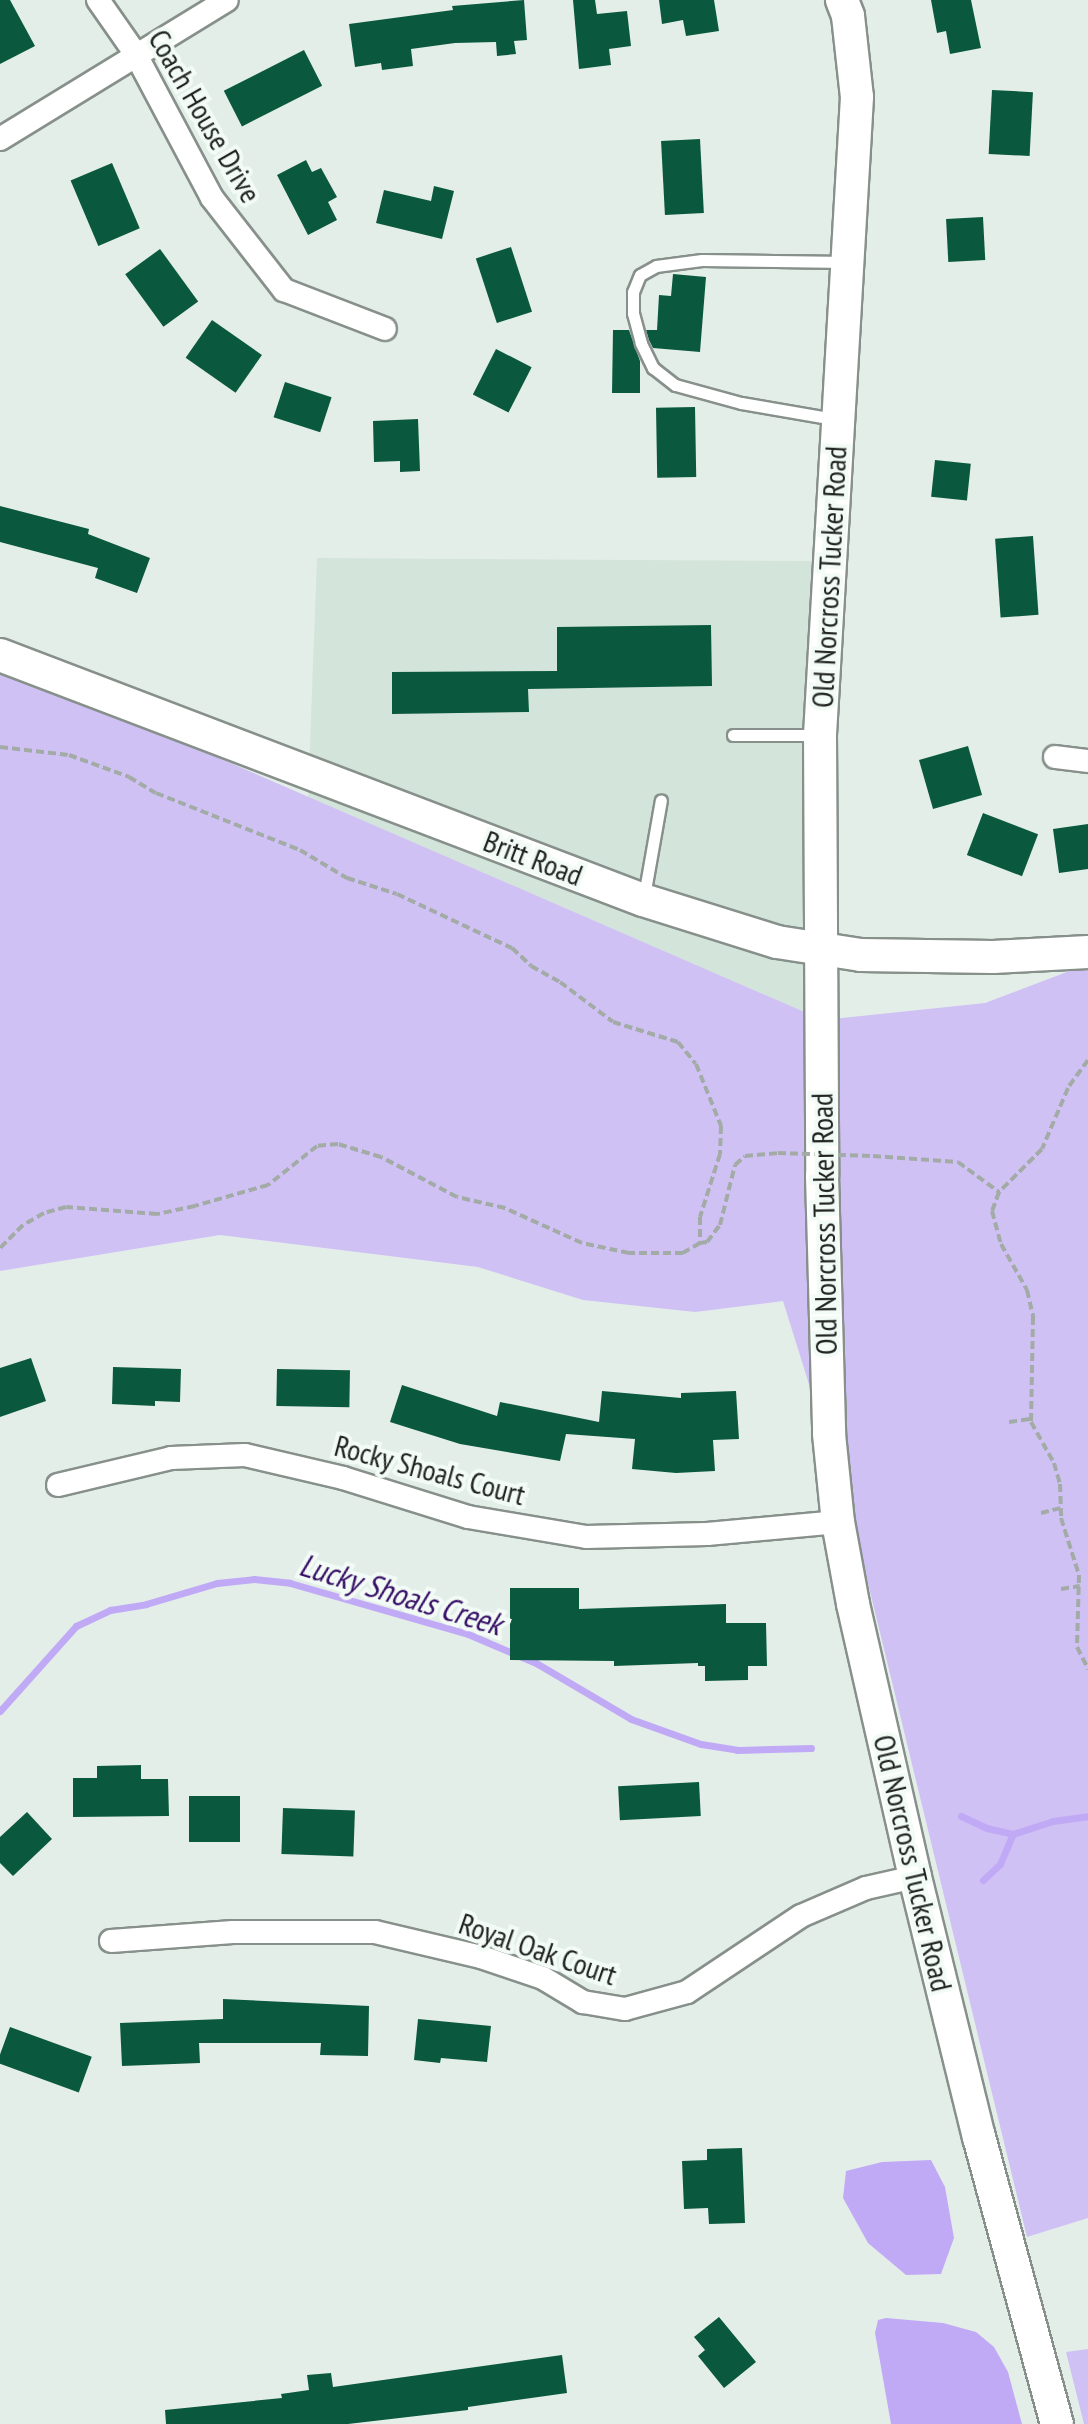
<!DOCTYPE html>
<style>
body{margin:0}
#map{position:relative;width:1088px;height:2424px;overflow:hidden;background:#e4eee9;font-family:"PT Sans Narrow",sans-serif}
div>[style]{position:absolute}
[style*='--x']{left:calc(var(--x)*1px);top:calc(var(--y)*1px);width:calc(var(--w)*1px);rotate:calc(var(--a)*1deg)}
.built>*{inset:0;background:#d3e4db}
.green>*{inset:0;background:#d0c1f5}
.water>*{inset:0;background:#c1aaf5}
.stream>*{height:7px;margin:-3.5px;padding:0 3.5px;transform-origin:3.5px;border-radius:3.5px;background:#c1aaf5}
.building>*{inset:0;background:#0a593e;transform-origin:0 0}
.path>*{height:4px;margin-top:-2px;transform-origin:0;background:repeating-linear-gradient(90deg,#a3aba7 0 8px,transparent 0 12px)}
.roads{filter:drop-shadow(2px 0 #87908b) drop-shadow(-2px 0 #87908b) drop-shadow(0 2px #87908b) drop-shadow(0 -2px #87908b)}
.lane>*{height:11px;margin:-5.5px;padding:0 5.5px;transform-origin:5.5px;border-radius:5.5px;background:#fff}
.street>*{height:22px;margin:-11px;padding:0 11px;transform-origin:11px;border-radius:11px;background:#fff}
.secondary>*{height:32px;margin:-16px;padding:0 16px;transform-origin:16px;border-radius:16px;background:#fff}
.path-bridge>*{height:4px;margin-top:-2px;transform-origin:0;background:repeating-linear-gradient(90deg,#a3aba7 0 8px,transparent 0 12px)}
span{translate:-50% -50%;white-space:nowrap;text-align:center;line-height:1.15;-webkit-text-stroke:8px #f2fbf6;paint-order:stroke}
.street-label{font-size:30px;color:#202321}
.water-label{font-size:32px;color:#371066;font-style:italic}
</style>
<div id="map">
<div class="built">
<i style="clip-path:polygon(317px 558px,821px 561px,823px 1020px,308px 797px)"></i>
</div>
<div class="green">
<i style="clip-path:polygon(0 663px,823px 1020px,985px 1003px,1088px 964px,1088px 2218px,1027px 2237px,857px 1538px,783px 1301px,695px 1312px,583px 1300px,478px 1267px,220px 1235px,0 1271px)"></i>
<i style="clip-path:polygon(1088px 2349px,1088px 2424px,1084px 2424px,1066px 2352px)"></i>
</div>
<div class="water">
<i style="clip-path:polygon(931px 2160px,945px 2187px,954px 2238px,941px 2274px,906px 2275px,868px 2243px,843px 2198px,846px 2171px,882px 2162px)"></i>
<i style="clip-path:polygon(886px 2318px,943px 2323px,976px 2332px,994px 2347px,1008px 2372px,1022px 2424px,891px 2424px,875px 2333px,878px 2320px)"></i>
</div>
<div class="stream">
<i style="--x:0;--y:1711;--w:114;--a:-48.2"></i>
<i style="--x:76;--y:1626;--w:38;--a:-25"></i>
<i style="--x:110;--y:1610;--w:36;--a:-9"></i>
<i style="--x:146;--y:1604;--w:74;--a:-16.5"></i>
<i style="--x:217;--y:1583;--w:37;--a:-6"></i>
<i style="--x:254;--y:1579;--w:36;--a:6"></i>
<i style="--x:290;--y:1583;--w:185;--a:16"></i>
<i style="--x:468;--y:1634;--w:74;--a:23.1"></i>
<i style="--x:536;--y:1663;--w:110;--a:30.5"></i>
<i style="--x:631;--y:1719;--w:74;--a:19.7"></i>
<i style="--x:701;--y:1744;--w:36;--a:9"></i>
<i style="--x:737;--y:1750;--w:74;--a:-1.5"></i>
<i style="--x:961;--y:1816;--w:29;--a:25"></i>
<i style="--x:987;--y:1828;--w:27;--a:13"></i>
<i style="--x:1013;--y:1834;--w:42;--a:-18"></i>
<i style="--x:1053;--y:1821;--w:35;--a:-8"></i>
<i style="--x:983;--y:1880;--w:23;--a:-43"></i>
<i style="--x:1000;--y:1864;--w:33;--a:-67"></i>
</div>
<div class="building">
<i style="clip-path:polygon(0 0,10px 0,35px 46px,0 64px)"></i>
<i style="clip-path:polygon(524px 0,527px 40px,514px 41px,516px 54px,497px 56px,496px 42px,455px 43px,411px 49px,413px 66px,382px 70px,381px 63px,355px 67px,349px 24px,453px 10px,452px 6px)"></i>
<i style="clip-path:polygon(573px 0,595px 0,597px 14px,627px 11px,631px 46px,609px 49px,611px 65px,579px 69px)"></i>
<i style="clip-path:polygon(659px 0,714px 0,719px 31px,686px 36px,683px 20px,662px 24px)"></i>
<i style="clip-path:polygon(931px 0,971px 0,981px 48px,950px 54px,946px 31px,937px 33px)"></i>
<i style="left:304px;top:50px;width:40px;height:90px;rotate:63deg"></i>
<i style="left:992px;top:90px;width:41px;height:64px;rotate:3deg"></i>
<i style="left:700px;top:139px;width:74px;height:39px;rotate:87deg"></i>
<i style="clip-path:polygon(306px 160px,312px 172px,321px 168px,337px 197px,328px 202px,337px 220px,308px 235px,277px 175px)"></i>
<i style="left:112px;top:163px;width:71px;height:45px;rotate:67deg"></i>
<i style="clip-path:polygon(434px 186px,454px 191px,442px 239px,376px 223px,384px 190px,431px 201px)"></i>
<i style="left:983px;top:217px;width:43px;height:37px;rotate:87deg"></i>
<i style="left:511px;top:247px;width:68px;height:37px;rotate:72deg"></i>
<i style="left:160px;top:249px;width:65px;height:43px;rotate:54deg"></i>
<i style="clip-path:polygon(673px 274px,706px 277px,700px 352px,653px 348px,649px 340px,646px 330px,657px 330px,659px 295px,671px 296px)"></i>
<i style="left:212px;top:320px;width:61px;height:46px;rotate:35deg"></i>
<i style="clip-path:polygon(613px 330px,629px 330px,640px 361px,640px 393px,612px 393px)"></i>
<i style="left:496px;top:349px;width:40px;height:51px;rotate:27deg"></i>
<i style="left:285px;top:382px;width:49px;height:37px;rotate:18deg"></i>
<i style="left:695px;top:407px;width:70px;height:39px;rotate:89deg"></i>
<i style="clip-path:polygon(418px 419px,420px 471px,400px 472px,400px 461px,374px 462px,373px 421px)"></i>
<i style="left:935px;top:460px;width:36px;height:37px;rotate:6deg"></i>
<i style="clip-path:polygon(0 506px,89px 529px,88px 534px,150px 558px,137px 593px,95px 578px,98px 568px,0 542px)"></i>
<i style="left:1033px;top:536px;width:79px;height:38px;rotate:86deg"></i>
<i style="clip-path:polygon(711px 625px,712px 686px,528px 689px,529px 712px,392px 714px,392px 672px,557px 671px,557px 627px)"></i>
<i style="left:968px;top:746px;width:51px;height:51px;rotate:74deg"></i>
<i style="left:983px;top:813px;width:59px;height:45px;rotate:21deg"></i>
<i style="clip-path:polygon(1088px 824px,1088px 869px,1059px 873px,1053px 829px)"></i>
<i style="clip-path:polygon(31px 1358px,46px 1401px,0 1417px,0 1368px)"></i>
<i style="clip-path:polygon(113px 1367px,181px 1369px,180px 1402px,155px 1401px,155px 1406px,112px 1404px)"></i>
<i style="left:277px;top:1369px;width:73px;height:37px;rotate:1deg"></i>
<i style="clip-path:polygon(402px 1385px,497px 1416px,500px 1402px,599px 1422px,602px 1391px,681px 1398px,681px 1393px,736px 1391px,739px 1439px,713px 1440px,715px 1471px,676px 1473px,632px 1469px,635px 1439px,566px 1434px,560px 1461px,460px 1444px,390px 1422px)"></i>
<i style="clip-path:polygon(510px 1588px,579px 1588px,579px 1609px,726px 1604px,726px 1623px,766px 1623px,767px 1666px,748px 1666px,748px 1680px,705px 1681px,705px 1666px,698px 1666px,698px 1663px,614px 1666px,614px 1661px,510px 1660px)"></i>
<i style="clip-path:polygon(141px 1765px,141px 1779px,168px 1779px,169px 1816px,73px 1817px,73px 1778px,97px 1778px,97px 1766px)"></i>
<i style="left:699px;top:1782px;width:34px;height:81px;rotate:87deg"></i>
<i style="left:240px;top:1796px;width:46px;height:51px;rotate:90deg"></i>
<i style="left:283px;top:1808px;width:72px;height:46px;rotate:2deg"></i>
<i style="clip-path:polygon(27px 1812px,52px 1839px,13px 1876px,0 1863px,0 1837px)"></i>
<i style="clip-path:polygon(223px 1999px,369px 2006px,368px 2056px,320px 2055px,321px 2043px,199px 2043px,200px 2063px,122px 2066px,120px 2023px,223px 2019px)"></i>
<i style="clip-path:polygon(418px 2019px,491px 2026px,487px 2062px,441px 2058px,440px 2063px,414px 2060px)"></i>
<i style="left:10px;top:2027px;width:87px;height:38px;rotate:20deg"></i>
<i style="clip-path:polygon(742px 2148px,745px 2223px,709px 2224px,708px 2208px,684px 2209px,682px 2161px,707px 2160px,707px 2149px)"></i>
<i style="clip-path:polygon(719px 2317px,756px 2362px,724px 2388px,698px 2356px,705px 2350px,694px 2337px)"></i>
<i style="clip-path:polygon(562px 2355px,567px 2393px,468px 2407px,468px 2410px,348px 2424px,166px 2424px,165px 2410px,282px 2398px,281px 2394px,309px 2390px,307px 2375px,331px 2373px,333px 2387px)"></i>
</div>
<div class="path">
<i style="--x:0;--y:747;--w:69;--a:6.6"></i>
<i style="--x:69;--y:755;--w:64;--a:20.1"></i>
<i style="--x:129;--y:777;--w:31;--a:31"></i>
<i style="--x:156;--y:793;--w:155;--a:21.6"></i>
<i style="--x:300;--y:850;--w:55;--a:30.8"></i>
<i style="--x:347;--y:878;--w:52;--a:17.7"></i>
<i style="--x:397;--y:894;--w:127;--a:25.2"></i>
<i style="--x:512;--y:948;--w:26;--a:43"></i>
<i style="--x:531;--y:966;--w:33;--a:29"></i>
<i style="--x:560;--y:982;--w:66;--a:37"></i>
<i style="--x:613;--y:1022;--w:68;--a:17.1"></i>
<i style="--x:678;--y:1042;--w:28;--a:51"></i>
<i style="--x:696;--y:1064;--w:67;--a:68"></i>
<i style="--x:721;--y:1126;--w:28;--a:92"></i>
<i style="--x:720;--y:1154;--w:66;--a:107.6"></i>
<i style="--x:700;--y:1217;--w:26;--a:90"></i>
<i style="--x:700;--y:1243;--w:20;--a:150"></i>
<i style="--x:683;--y:1253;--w:54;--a:180"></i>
<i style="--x:629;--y:1253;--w:48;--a:-168"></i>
<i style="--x:582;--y:1243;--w:85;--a:-155.6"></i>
<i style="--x:505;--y:1208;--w:49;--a:-167.1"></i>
<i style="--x:457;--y:1197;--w:86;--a:-152.2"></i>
<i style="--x:381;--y:1157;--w:45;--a:-163.2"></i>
<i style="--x:338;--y:1144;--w:21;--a:175"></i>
<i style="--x:317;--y:1146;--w:63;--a:141.5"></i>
<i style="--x:268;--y:1185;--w:76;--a:164"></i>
<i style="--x:195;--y:1206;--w:39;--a:168"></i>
<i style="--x:157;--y:1214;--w:91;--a:-175.6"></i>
<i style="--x:66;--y:1207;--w:23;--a:165"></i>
<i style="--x:44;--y:1213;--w:24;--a:150"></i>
<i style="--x:23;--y:1225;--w:33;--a:135"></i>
<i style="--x:1088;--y:1060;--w:34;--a:126"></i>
<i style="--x:1068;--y:1088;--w:66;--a:113.1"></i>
<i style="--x:1042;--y:1149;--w:61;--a:135"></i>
<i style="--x:999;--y:1192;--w:20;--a:110"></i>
<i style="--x:992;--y:1211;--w:34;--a:75"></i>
<i style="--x:1001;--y:1244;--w:53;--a:60.5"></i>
<i style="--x:1027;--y:1290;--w:28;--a:77"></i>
<i style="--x:1033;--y:1317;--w:105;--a:91.1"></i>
<i style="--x:1031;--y:1422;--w:47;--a:60.7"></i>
<i style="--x:1054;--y:1463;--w:22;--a:74"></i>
<i style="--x:1060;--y:1484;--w:34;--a:88"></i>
<i style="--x:1061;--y:1518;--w:60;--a:72.5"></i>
<i style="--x:1079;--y:1575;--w:72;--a:91.6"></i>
<i style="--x:1077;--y:1647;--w:25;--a:63"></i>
<i style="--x:873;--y:1156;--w:85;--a:4"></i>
<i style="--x:958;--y:1162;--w:51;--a:36.2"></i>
<i style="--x:700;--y:1243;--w:7;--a:-8"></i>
<i style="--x:707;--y:1242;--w:21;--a:-53"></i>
<i style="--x:720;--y:1225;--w:62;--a:-76"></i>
<i style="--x:735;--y:1165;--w:13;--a:-42"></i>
<i style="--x:745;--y:1156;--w:33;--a:-5"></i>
<i style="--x:1009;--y:1422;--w:21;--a:-8"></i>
<i style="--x:1041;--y:1513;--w:21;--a:-14"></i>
<i style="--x:1061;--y:1589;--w:19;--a:-9"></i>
</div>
<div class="roads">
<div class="lane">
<i style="--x:834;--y:419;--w:94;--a:-170.2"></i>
<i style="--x:741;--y:403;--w:68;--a:-164.7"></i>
<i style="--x:675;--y:385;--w:28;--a:-142"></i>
<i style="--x:653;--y:368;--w:28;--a:-116"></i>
<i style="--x:641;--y:343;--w:31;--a:-105"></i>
<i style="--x:633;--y:313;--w:21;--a:-90"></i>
<i style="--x:633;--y:292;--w:18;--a:-68"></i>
<i style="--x:640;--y:275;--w:18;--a:-29"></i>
<i style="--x:656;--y:266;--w:46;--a:-7.4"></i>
<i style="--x:702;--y:260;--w:145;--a:0.8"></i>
<i style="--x:733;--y:735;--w:86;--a:0"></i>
<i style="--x:644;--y:896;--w:97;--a:-80"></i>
</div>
<div class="street">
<i style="--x:98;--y:0;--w:65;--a:55.1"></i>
<i style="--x:135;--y:53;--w:164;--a:62"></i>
<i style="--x:212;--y:198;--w:117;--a:52"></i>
<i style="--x:284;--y:290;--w:108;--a:21.1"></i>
<i style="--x:0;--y:139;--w:266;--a:-31.5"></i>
<i style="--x:1055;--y:757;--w:33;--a:7"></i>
<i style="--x:58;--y:1485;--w:116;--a:-13.4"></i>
<i style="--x:171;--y:1458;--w:74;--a:-2.3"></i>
<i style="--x:245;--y:1455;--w:101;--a:13.2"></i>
<i style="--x:343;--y:1478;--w:131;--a:17.3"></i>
<i style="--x:468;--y:1517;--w:120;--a:9.6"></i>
<i style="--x:586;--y:1537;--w:121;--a:-1.4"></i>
<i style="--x:707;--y:1534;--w:132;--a:-5.2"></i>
<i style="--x:111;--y:1941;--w:122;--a:-4.2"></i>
<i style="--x:233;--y:1932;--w:142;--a:0"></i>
<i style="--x:375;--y:1932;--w:109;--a:13.3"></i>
<i style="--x:481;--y:1957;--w:65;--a:18.7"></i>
<i style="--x:543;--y:1978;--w:47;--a:31"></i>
<i style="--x:583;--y:2002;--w:43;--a:9.5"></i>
<i style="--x:625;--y:2009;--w:64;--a:-15.3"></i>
<i style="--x:687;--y:1992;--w:137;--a:-33.7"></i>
<i style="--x:801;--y:1916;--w:71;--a:-23.3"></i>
<i style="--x:866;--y:1888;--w:50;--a:-12.7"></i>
</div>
<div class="secondary">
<i style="--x:842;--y:0;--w:17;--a:69"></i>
<i style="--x:848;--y:16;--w:81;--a:83.7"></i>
<i style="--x:857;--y:97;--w:639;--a:93.32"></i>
<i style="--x:820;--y:735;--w:441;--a:89.7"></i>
<i style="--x:822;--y:1176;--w:258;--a:88.4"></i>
<i style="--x:829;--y:1434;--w:88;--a:84.2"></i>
<i style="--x:838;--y:1522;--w:83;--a:79.6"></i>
<i style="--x:853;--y:1604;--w:280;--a:77.2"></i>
<i style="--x:915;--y:1877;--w:268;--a:76.2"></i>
<i style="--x:979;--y:2137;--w:297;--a:74.8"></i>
<i style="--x:0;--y:655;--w:688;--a:20.86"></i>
<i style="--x:643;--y:900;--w:140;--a:17.4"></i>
<i style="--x:777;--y:942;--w:85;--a:8.8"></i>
<i style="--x:861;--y:955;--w:132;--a:0.9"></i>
<i style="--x:993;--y:957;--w:95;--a:-3"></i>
</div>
</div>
<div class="path-bridge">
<i style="--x:778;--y:1153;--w:95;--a:1.8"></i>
</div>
<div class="street-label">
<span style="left:205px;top:116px;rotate:60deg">Coach House Drive</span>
<span style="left:829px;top:577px;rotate:-87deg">Old Norcross Tucker Road</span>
<span style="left:533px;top:858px;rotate:21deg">Britt Road</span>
<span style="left:824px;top:1224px;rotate:-91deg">Old Norcross Tucker Road</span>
<span style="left:430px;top:1470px;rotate:15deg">Rocky Shoals Court</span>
<span style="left:913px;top:1863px;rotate:77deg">Old Norcross Tucker Road</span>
<span style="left:538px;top:1949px;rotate:19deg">Royal Oak Court</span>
</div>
<div class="water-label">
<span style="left:401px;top:1594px;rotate:17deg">Lucky Shoals Creek</span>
</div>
</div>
